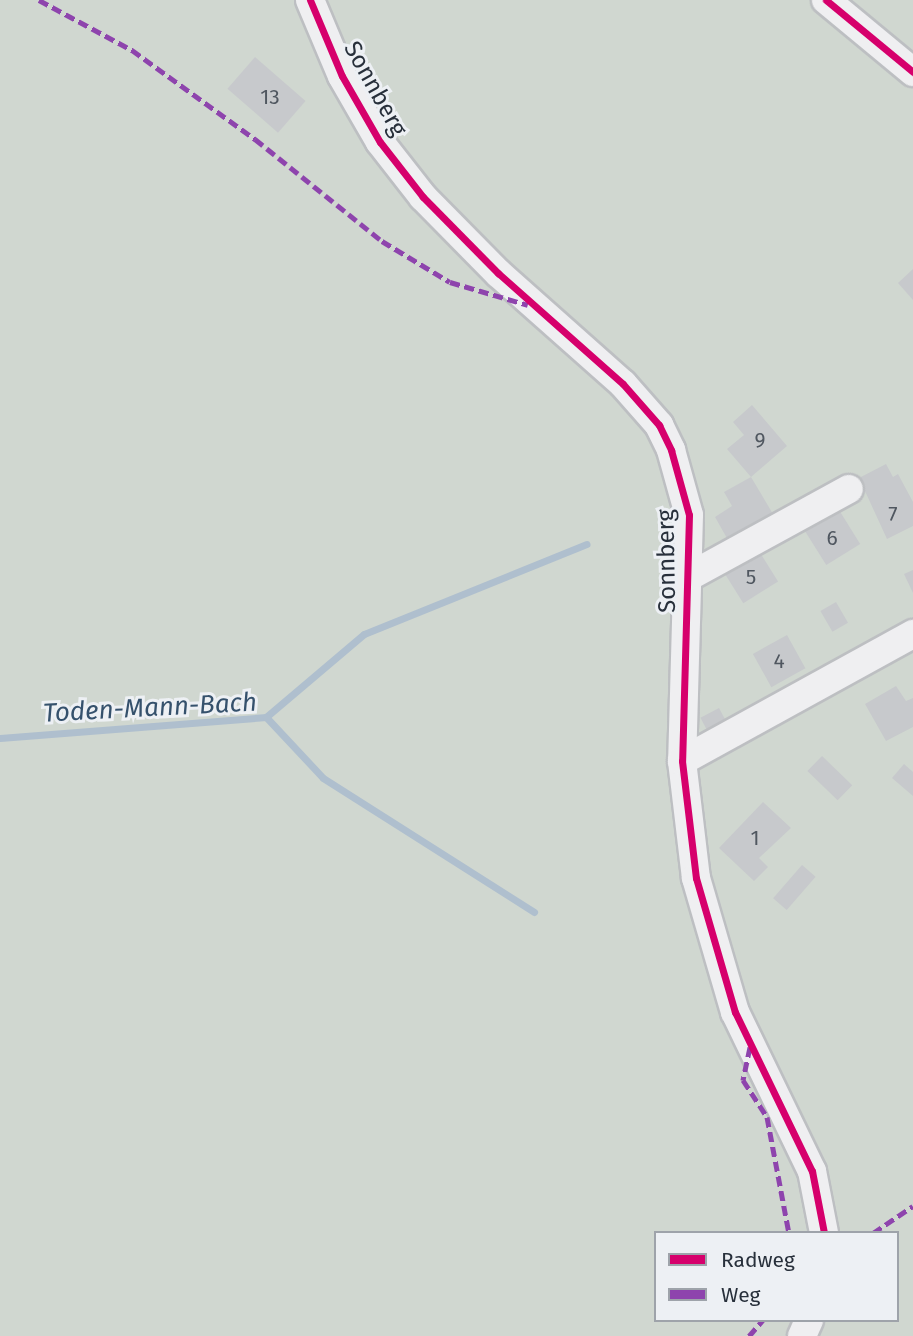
<!DOCTYPE html>
<style>
body{margin:0}
#map{position:relative;width:913px;height:1336px;overflow:hidden;background:#dfe1e4;font-family:"Fira Sans",sans-serif}
div>[style]{position:absolute}
[style*='--x']{left:calc(var(--x)*1px);top:calc(var(--y)*1px);width:calc(var(--w)*1px);rotate:calc(var(--a)*1deg)}
.green>*{inset:0;background:#d0d7d0}
.stream>*{height:7px;margin:-3.5px;padding:0 3.5px;transform-origin:3.5px;border-radius:3.5px;background:#afbfce}
.building>*{inset:0;background:#c7c9cc;transform-origin:0 0}
.roads{filter:drop-shadow(2px 0 #bdbfc2) drop-shadow(-2px 0 #bdbfc2) drop-shadow(0 2px #bdbfc2) drop-shadow(0 -2px #bdbfc2)}
.minor>*{height:28px;margin:-14px;padding:0 14px;transform-origin:14px;border-radius:14px;background:#efeff1}
.quiet>*{height:5px;margin-top:-2.5px;transform-origin:0;background:repeating-linear-gradient(90deg,#8e44ad 0 10px,transparent 0 15px)}
.cycleway>*{height:7px;margin:-3.5px;padding:0 3.5px;transform-origin:3.5px;border-radius:3.5px;background:#d6006c}
span{translate:-50% -50%;white-space:nowrap;text-align:center;line-height:1.15;-webkit-text-stroke:6px #edf0f4;paint-order:stroke}
.number-label{font-size:21px;color:#505760}
.number-label span{-webkit-text-stroke-width:0}
.street-label{font-size:24px;color:#28303b}
.water-label{font-size:26px;color:#35516c;font-style:italic}
.legend{position:absolute;left:654px;top:1231px;width:245px;height:91px;box-sizing:border-box;background:#edf0f4;border:2px solid #9ea3aa;margin:0;padding:9px 12px;list-style:none;font-size:21px;color:#28303b}
.legend li{display:flex;align-items:center;gap:14px;height:35px}
.legend b{width:35px;border:2px solid #9ea3aa}
</style>
<div id="map">
<div class="green">
<i style="clip-path:polygon(evenodd,0 0,913px 0,913px 1336px,0 1336px,0 0,656px 1233px,897px 1233px,897px 1320px,656px 1320px,656px 1233px)"></i>
</div>
<div class="stream">
<i style="--x:266;--y:717;--w:128;--a:-40.3"></i>
<i style="--x:364;--y:634;--w:240;--a:-22"></i>
<i style="--x:0;--y:738;--w:267;--a:-4.5"></i>
<i style="--x:266;--y:717;--w:83;--a:46.9"></i>
<i style="--x:323;--y:778;--w:250;--a:32.4"></i>
</div>
<div class="building">
<i style="left:255px;top:57px;width:67px;height:42px;rotate:41deg"></i>
<i style="clip-path:polygon(913px 269px,913px 300px,898px 283px)"></i>
<i style="clip-path:polygon(752px 405px,787px 446px,751px 477px,727px 449px,744px 435px,733px 422px)"></i>
<i style="clip-path:polygon(886px 464px,893px 477px,898px 474px,913px 502px,913px 526px,887px 539px,859px 478px)"></i>
<i style="clip-path:polygon(751px 477px,773px 514px,728px 540px,715px 517px,732px 506px,724px 492px)"></i>
<i style="left:839px;top:510px;width:40px;height:40px;rotate:58deg"></i>
<i style="left:759px;top:551px;width:36px;height:41px;rotate:58deg"></i>
<i style="clip-path:polygon(913px 570px,913px 593px,904px 574px)"></i>
<i style="left:836px;top:602px;width:24px;height:18px;rotate:60deg"></i>
<i style="left:787px;top:635px;width:38px;height:39px;rotate:61deg"></i>
<i style="clip-path:polygon(896px 686px,906px 701px,913px 698px,913px 727px,886px 741px,865px 704px)"></i>
<i style="left:719px;top:708px;width:21px;height:21px;rotate:62deg"></i>
<i style="left:822px;top:756px;width:42px;height:21px;rotate:44deg"></i>
<i style="clip-path:polygon(904px 764px,913px 772px,913px 796px,892px 778px)"></i>
<i style="clip-path:polygon(763px 802px,791px 828px,759px 858px,768px 867px,754px 881px,719px 848px)"></i>
<i style="left:802px;top:865px;width:18px;height:44px;rotate:41deg"></i>
</div>
<div class="roads">
<div class="minor">
<i style="--x:310;--y:0;--w:82;--a:67.2"></i>
<i style="--x:342;--y:76;--w:76;--a:60.1"></i>
<i style="--x:380;--y:142;--w:70;--a:52"></i>
<i style="--x:423;--y:197;--w:107;--a:45.4"></i>
<i style="--x:498;--y:273;--w:167;--a:41.6"></i>
<i style="--x:623;--y:384;--w:55;--a:48.7"></i>
<i style="--x:659;--y:425;--w:28;--a:64"></i>
<i style="--x:671;--y:450;--w:67;--a:74.5"></i>
<i style="--x:689;--y:515;--w:246;--a:91.6"></i>
<i style="--x:682;--y:761;--w:118;--a:83.2"></i>
<i style="--x:696;--y:878;--w:140;--a:73.8"></i>
<i style="--x:735;--y:1012;--w:177;--a:64.2"></i>
<i style="--x:812;--y:1171;--w:63;--a:79"></i>
<i style="--x:826;--y:0;--w:113;--a:39.6"></i>
<i style="--x:690;--y:576;--w:181;--a:-28.7"></i>
<i style="--x:682;--y:761;--w:264;--a:-28.8"></i>
<i style="--x:802;--y:1336;--w:17;--a:-66"></i>
</div>
</div>
<div class="quiet">
<i style="--x:39;--y:0;--w:106;--a:28.3"></i>
<i style="--x:132;--y:50;--w:152;--a:35.9"></i>
<i style="--x:255;--y:139;--w:163;--a:38.8"></i>
<i style="--x:382;--y:241;--w:79;--a:31.1"></i>
<i style="--x:450;--y:282;--w:81;--a:16.4"></i>
<i style="--x:750;--y:1047;--w:34;--a:102"></i>
<i style="--x:743;--y:1080;--w:44;--a:57"></i>
<i style="--x:767;--y:1117;--w:118;--a:79.3"></i>
<i style="--x:873;--y:1233;--w:48;--a:-34"></i>
<i style="--x:749;--y:1336;--w:21;--a:-49"></i>
</div>
<div class="cycleway">
<i style="--x:310;--y:0;--w:82;--a:67.2"></i>
<i style="--x:342;--y:76;--w:76;--a:60.1"></i>
<i style="--x:380;--y:142;--w:70;--a:52"></i>
<i style="--x:423;--y:197;--w:107;--a:45.4"></i>
<i style="--x:498;--y:273;--w:167;--a:41.6"></i>
<i style="--x:623;--y:384;--w:55;--a:48.7"></i>
<i style="--x:659;--y:425;--w:28;--a:64"></i>
<i style="--x:671;--y:450;--w:67;--a:74.5"></i>
<i style="--x:689;--y:515;--w:246;--a:91.6"></i>
<i style="--x:682;--y:761;--w:118;--a:83.2"></i>
<i style="--x:696;--y:878;--w:140;--a:73.8"></i>
<i style="--x:735;--y:1012;--w:177;--a:64.2"></i>
<i style="--x:812;--y:1171;--w:63;--a:79"></i>
<i style="--x:826;--y:0;--w:113;--a:39.6"></i>
</div>
<div class="number-label">
<span style="left:270px;top:97px">13</span>
<span style="left:760px;top:440px">9</span>
<span style="left:893px;top:514px">7</span>
<span style="left:832px;top:538px">6</span>
<span style="left:751px;top:577px">5</span>
<span style="left:779px;top:661px">4</span>
<span style="left:755px;top:838px">1</span>
</div>
<div class="street-label">
<span style="left:375px;top:89px;rotate:61deg">Sonnberg</span>
<span style="left:667px;top:561px;rotate:-91deg">Sonnberg</span>
</div>
<div class="water-label">
<span style="left:150px;top:708px;rotate:-3deg">Toden-Mann-Bach</span>
</div>
<ul class="legend">
<li><b style="height:9px;background:#d6006c"></b>Radweg</li>
<li><b style="height:9px;background:#8e44ad"></b>Weg</li>
</ul>
</div>
